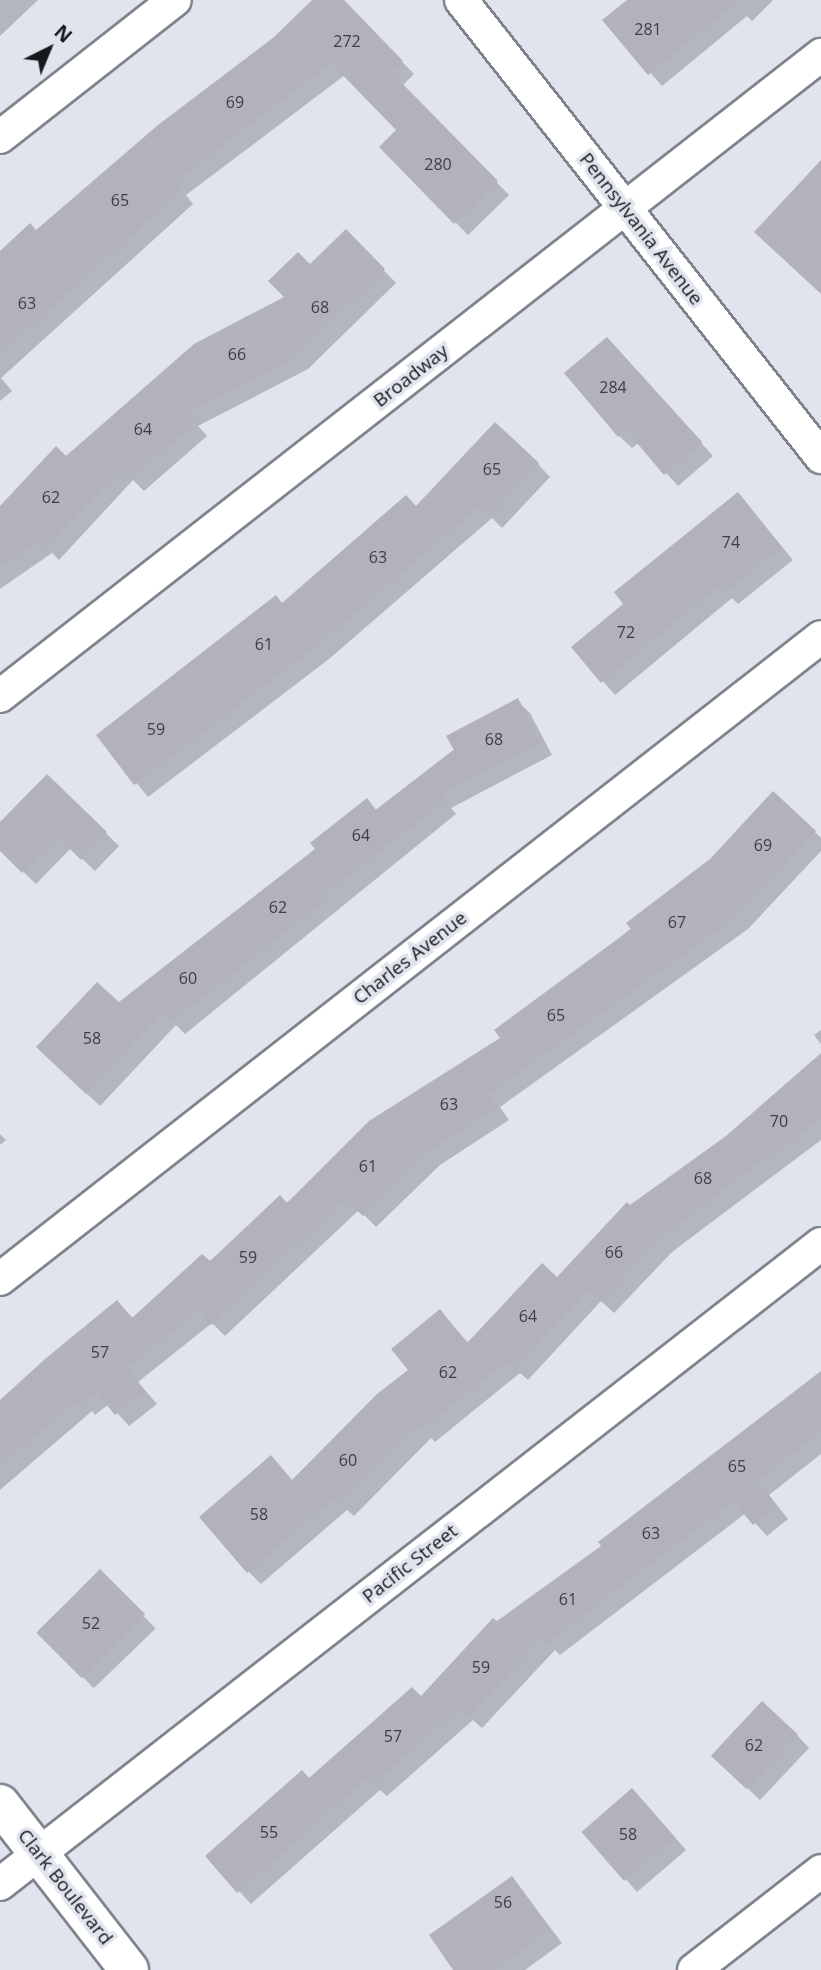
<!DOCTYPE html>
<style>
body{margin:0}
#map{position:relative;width:821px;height:1970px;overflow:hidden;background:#dfe4ed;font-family:"Open Sans",sans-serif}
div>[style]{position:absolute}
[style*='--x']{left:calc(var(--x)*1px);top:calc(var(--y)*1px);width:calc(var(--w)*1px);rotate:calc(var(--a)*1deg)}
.shadow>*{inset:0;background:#0003;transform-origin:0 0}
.building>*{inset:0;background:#b3b2bc;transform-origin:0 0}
.roads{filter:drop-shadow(2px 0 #7f848c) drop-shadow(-2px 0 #7f848c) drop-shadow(0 2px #7f848c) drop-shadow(0 -2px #7f848c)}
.minor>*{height:32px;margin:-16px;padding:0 16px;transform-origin:16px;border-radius:16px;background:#fff}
.tertiary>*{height:38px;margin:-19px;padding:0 19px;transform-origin:19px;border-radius:19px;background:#fff}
span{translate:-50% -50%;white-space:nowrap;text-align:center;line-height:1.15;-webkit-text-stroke:7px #dfe4ed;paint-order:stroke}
.number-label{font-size:16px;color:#3e3e44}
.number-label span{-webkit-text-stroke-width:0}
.street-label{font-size:19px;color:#17181c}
.north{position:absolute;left:14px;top:14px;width:70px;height:70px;-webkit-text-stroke:5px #dfe4ed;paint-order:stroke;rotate:43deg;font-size:19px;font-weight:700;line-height:28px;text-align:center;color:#17181c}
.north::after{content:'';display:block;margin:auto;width:24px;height:32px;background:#17181c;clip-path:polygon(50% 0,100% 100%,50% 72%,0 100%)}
</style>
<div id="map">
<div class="shadow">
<i style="clip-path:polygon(0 0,38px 0,0 36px)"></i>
<i style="clip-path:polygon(314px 0,342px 0,414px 74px,402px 86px,509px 195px,468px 235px,381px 147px,398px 130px,345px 75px,186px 195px,193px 204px,1px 378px,12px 391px,0 401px,0 254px,36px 232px,275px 39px)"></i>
<i style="clip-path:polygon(630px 0,773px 0,752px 21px,747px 16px,662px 86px,605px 21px)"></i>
<i style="clip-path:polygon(346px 231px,396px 283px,308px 369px,198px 426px,207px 436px,144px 491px,133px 480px,59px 560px,52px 553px,0 589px,0 508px,287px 297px,310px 266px)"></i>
<i style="clip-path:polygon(619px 352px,713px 456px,678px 486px,639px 443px,632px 448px,619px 436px)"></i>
<i style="clip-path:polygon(538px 464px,550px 477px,502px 528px,492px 518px,329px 659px,148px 797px,98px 736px,417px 508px)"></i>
<i style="clip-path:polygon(738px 494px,793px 560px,738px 604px,732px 598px,615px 695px,573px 647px,626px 604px)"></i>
<i style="clip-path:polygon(517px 701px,530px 713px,552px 755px,451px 808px,456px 814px,185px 1034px,176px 1025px,100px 1106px,51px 1060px)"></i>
<i style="clip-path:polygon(47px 776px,119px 846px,95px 871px,71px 848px,36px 884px,0 849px,0 825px)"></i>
<i style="clip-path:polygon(773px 793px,821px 838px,821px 851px,748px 929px,500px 1107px,509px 1120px,440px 1165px,376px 1227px,359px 1210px,225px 1336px,212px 1323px,138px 1382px,157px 1404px,129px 1426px,109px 1404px,95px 1415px,92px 1411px,0 1490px,0 1403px,117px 1302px,134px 1319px,503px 1038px,711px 860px)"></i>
<i style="clip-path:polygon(821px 1030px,821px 1044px,814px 1035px)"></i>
<i style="clip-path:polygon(821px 1056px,821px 1140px,672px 1252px,614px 1313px,601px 1301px,528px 1380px,520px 1373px,435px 1442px,431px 1438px,354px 1516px,347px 1510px,261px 1584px,248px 1571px,293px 1482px,411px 1370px,440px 1311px,469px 1344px,557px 1280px,630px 1208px,727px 1137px)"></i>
<i style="clip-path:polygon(0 1134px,6px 1140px,0 1145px)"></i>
<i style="clip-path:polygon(821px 1374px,821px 1454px,769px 1495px,788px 1519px,767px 1536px,746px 1513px,560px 1655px,555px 1650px,482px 1728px,473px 1720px,387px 1796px,380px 1790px,251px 1904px,207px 1856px,421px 1698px,497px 1623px,604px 1547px)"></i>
<i style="left:100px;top:1571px;width:80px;height:86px;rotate:46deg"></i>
<i style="clip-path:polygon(797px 1735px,809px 1748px,760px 1800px,726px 1768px)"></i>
<i style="clip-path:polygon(645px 1803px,686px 1850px,637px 1892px,584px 1832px)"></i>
<i style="clip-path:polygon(512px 1878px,562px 1943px,525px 1970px,456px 1970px)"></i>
</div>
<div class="building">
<i style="clip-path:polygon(312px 0,344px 0,403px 61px,391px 72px,498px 181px,454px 224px,379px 147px,396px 130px,331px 63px,175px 182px,182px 190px,0 354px,0 251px,30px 223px,36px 230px,158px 125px,274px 37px)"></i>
<i style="clip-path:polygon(627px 0,739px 0,648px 75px,602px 20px)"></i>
<i style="clip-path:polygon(821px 160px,821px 294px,754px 232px)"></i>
<i style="clip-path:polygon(346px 229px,385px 269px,295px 357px,187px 413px,196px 422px,130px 480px,120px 469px,46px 548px,38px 541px,0 568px,0 506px,56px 446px,66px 456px,194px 344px,284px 297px,268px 281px,298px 252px,310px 264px)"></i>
<i style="clip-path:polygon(607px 337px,702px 442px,664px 475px,626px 430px,618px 437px,564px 373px)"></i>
<i style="clip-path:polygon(495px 422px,539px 463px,489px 517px,478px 507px,317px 646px,134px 785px,96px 735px,276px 595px,282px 603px,406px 495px,416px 506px)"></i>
<i style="clip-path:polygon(738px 492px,782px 547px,724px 593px,719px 586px,601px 683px,571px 647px,623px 604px,614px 592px)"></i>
<i style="clip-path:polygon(518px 698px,541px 742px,440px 795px,445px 801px,325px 894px,328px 898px,235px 972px,171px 1022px,163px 1012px,86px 1094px,36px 1047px,97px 982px,119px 1002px,315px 849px,310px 843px,367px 798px,376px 810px,454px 750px,446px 736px)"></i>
<i style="clip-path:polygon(47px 774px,107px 832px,81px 860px,57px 836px,22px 873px,0 851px,0 822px)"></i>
<i style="clip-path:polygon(773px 791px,816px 831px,736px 917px,489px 1094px,497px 1107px,427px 1152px,363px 1216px,345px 1199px,211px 1325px,198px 1311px,127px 1368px,145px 1391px,115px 1415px,96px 1392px,82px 1404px,78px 1400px,0 1466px,0 1400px,45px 1359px,117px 1300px,132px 1318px,202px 1254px,210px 1261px,280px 1195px,287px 1203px,369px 1121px,500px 1038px,494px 1030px,631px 929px,626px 923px,710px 859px)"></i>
<i style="clip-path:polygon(821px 1053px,821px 1117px,768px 1162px,765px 1158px,659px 1239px,601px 1302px,588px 1290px,514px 1369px,506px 1362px,421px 1430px,418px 1426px,340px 1505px,334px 1498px,247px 1573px,199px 1517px,271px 1455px,292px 1480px,377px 1394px,408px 1370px,391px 1349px,440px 1309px,467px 1343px,542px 1263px,557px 1277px,627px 1202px,630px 1205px,726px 1136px)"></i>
<i style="clip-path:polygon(821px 1371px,821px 1431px,758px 1481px,777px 1506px,753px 1525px,733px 1501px,546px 1644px,542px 1638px,468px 1717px,459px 1708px,373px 1785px,367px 1778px,237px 1893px,205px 1856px,302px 1770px,309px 1778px,412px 1687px,421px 1696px,493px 1618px,497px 1621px,601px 1546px,598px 1542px)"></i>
<i style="left:100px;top:1569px;width:64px;height:90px;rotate:45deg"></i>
<i style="left:762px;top:1701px;width:49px;height:75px;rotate:43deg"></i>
<i style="left:632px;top:1788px;width:65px;height:67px;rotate:49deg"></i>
<i style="clip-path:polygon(512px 1876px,551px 1929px,495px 1970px,453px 1970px,429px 1935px)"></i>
</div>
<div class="roads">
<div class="minor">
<i style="--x:461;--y:0;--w:582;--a:51.77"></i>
<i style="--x:0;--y:137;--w:222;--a:-38.1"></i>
<i style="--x:0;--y:696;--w:1042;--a:-37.98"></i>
<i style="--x:0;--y:1279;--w:1042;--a:-38.02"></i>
<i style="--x:0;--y:1884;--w:1041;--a:-37.94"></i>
<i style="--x:694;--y:1970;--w:161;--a:-37.9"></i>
</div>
<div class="tertiary">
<i style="--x:0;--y:1804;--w:210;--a:52.1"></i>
</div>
</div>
<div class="number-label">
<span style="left:648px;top:29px">281</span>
<span style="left:347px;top:41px">272</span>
<span style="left:235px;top:102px">69</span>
<span style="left:438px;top:164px">280</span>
<span style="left:120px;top:200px">65</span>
<span style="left:27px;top:303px">63</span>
<span style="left:320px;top:307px">68</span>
<span style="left:237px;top:354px">66</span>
<span style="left:613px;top:387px">284</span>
<span style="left:143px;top:429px">64</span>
<span style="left:492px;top:469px">65</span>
<span style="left:51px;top:497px">62</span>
<span style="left:731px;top:542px">74</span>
<span style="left:378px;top:557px">63</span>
<span style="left:626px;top:632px">72</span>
<span style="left:264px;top:644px">61</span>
<span style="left:156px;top:729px">59</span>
<span style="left:494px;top:739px">68</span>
<span style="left:361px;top:835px">64</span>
<span style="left:763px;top:845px">69</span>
<span style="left:278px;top:907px">62</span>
<span style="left:677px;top:922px">67</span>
<span style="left:188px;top:978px">60</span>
<span style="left:556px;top:1015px">65</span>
<span style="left:92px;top:1038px">58</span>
<span style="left:449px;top:1104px">63</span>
<span style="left:779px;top:1121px">70</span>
<span style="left:368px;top:1166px">61</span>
<span style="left:703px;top:1178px">68</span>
<span style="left:614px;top:1252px">66</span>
<span style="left:248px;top:1257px">59</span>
<span style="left:528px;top:1316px">64</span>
<span style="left:100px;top:1352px">57</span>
<span style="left:448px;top:1372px">62</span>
<span style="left:348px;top:1460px">60</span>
<span style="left:737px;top:1466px">65</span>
<span style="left:259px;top:1514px">58</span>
<span style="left:651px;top:1533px">63</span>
<span style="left:568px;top:1599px">61</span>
<span style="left:91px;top:1623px">52</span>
<span style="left:481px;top:1667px">59</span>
<span style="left:393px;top:1736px">57</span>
<span style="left:754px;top:1745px">62</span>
<span style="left:269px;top:1832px">55</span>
<span style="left:628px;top:1834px">58</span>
<span style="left:503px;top:1902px">56</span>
</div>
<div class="street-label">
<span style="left:641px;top:229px;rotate:52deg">Pennsylvania Avenue</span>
<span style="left:411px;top:376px;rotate:-38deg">Broadway</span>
<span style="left:410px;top:958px;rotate:-38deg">Charles Avenue</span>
<span style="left:410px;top:1564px;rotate:-38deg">Pacific Street</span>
<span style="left:65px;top:1887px;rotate:52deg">Clark Boulevard</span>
</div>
<div class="north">N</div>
</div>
